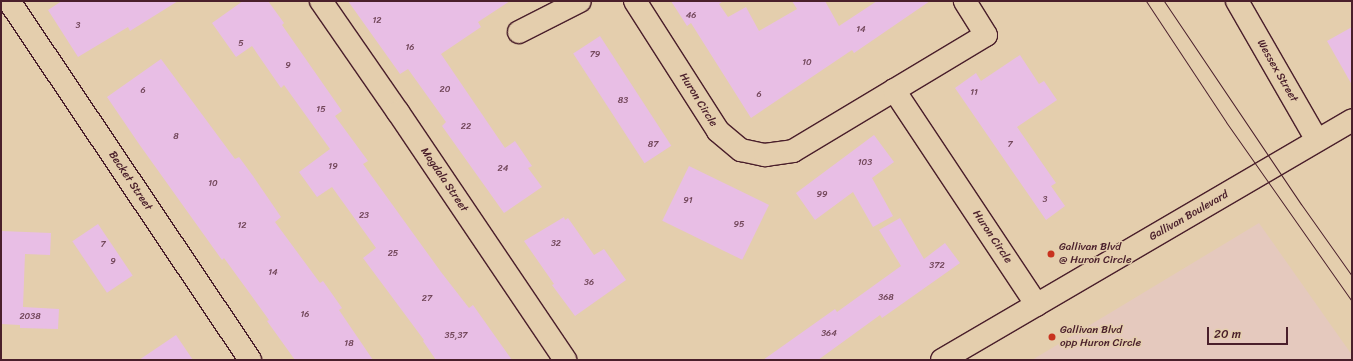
<!DOCTYPE html>
<style>
body{margin:0}
#map{position:relative;width:1353px;height:361px;overflow:hidden;background:#e4cead;font-family:Sriracha,sans-serif}
div>[style]{position:absolute}
[style*='--x']{left:calc(var(--x)*1px);top:calc(var(--y)*1px);width:calc(var(--w)*1px);rotate:calc(var(--a)*1deg)}
.built>*{inset:0;background:#e5c9be}
.building>*{inset:0;background:#e8bee5;transform-origin:0 0}
.roads{filter:drop-shadow(1px 0 #4a1f2b) drop-shadow(-1px 0 #4a1f2b) drop-shadow(0 1px #4a1f2b) drop-shadow(0 -1px #4a1f2b)}
.minor>*{height:22px;margin:-11px;padding:0 11px;transform-origin:11px;border-radius:11px;background:#e4cead}
.trunk>*{height:22px;margin:-11px;padding:0 11px;transform-origin:11px;border-radius:11px;background:#e4cead}
.tram>*{height:1px;margin:-0.5px;padding:0 0.5px;transform-origin:0.5px;border-radius:0.5px;background:#4a1f2b}
.dots>*{width:11px;height:11px;translate:-50% -50%;box-sizing:border-box;border:2px solid #e4cead;border-radius:50%}
span{translate:-50% -50%;white-space:nowrap;text-align:center;line-height:1.15;-webkit-text-stroke:3px #e4cead;paint-order:stroke}
.number-label{font-size:9px;color:#72475a}
.number-label span{-webkit-text-stroke-width:0}
.street-label{font-size:11px;color:#4a1f2b}
.poi-label{font-size:11px;color:#4a1f2b}
.left{translate:0 -50%;text-align:left}
.frame{position:absolute;inset:0;border:2px solid #4a1f2b;pointer-events:none}
.scale{position:absolute;left:1207px;top:327px;width:81px;height:18px;box-sizing:border-box;border:2px solid #4a1f2b;border-top:0;padding-left:5px;font-size:12px;line-height:14px;white-space:nowrap;color:#4a1f2b;-webkit-text-stroke:3px #e4cead;paint-order:stroke}
</style>
<div id="map">
<div class="built">
<i style="clip-path:polygon(1259px 223px,1352px 355px,1352px 360px,1032px 360px)"></i>
</div>
<div class="building">
<i style="clip-path:polygon(62px 1px,178px 1px,130px 31px,128px 27px,78px 57px,48px 10px)"></i>
<i style="clip-path:polygon(243px 1px,268px 1px,284px 23px,282px 25px,342px 111px,335px 116px,368px 161px,363px 164px,441px 272px,469px 308px,473px 305px,512px 360px,436px 360px,423px 341px,424px 340px,363px 258px,376px 248px,332px 187px,317px 197px,299px 172px,330px 149px,284px 85px,281px 88px,252px 46px,236px 57px,212px 23px)"></i>
<i style="clip-path:polygon(348px 1px,510px 1px,478px 22px,481px 27px,441px 54px,505px 148px,515px 141px,532px 166px,528px 168px,542px 187px,504px 213px,442px 126px,446px 122px,408px 69px,400px 74px)"></i>
<i style="clip-path:polygon(671px 1px,723px 1px,719px 4px,728px 17px,746px 7px,759px 31px,797px 9px,792px 1px,825px 1px,839px 26px,877px 1px,930px 1px,854px 53px,852px 50px,751px 118px,691px 23px,687px 26px)"></i>
<i style="clip-path:polygon(1352px 27px,1352px 85px,1327px 41px)"></i>
<i style="left:600px;top:36px;width:131px;height:32px;rotate:57deg"></i>
<i style="clip-path:polygon(1020px 55px,1039px 84px,1044px 81px,1057px 100px,1017px 127px,1056px 183px,1051px 186px,1065px 206px,1046px 220px,955px 88px,976px 73px,981px 81px)"></i>
<i style="clip-path:polygon(161px 59px,235px 159px,239px 157px,253px 176px,281px 217px,275px 222px,320px 283px,323px 281px,342px 308px,339px 310px,373px 360px,295px 360px,267px 321px,269px 320px,224px 258px,222px 260px,139px 144px,107px 97px)"></i>
<i style="clip-path:polygon(874px 135px,894px 162px,872px 178px,893px 216px,873px 227px,853px 192px,815px 220px,796px 193px)"></i>
<i style="left:689px;top:166px;width:89px;height:61px;rotate:26deg"></i>
<i style="clip-path:polygon(564px 217px,565px 220px,568px 218px,594px 255px,604px 249px,626px 280px,575px 316px,552px 285px,554px 284px,524px 241px)"></i>
<i style="clip-path:polygon(900px 218px,924px 259px,945px 243px,960px 263px,882px 318px,880px 315px,818px 360px,763px 360px,835px 309px,837px 312px,901px 266px,879px 230px)"></i>
<i style="left:98px;top:224px;width:62px;height:31px;rotate:56deg"></i>
<i style="clip-path:polygon(1px 231px,51px 233px,50px 255px,25px 254px,23px 307px,59px 309px,58px 329px,20px 328px,20px 325px,1px 324px)"></i>
<i style="clip-path:polygon(176px 335px,193px 360px,139px 360px)"></i>
</div>
<div class="roads">
<div class="minor">
<i style="--x:9;--y:1;--w:432;--a:56.1"></i>
<i style="--x:321;--y:1;--w:135;--a:55.3"></i>
<i style="--x:398;--y:112;--w:299;--a:56"></i>
<i style="--x:635;--y:1;--w:154;--a:57.4"></i>
<i style="--x:718;--y:131;--w:30;--a:40"></i>
<i style="--x:741;--y:150;--w:25;--a:12"></i>
<i style="--x:765;--y:155;--w:28;--a:-8"></i>
<i style="--x:793;--y:151;--w:225;--a:-31"></i>
<i style="--x:986;--y:35;--w:40;--a:-122"></i>
<i style="--x:1237;--y:1;--w:160;--a:60.1"></i>
<i style="--x:519;--y:32;--w:68;--a:-26.9"></i>
<i style="--x:894;--y:90;--w:258;--a:56.4"></i>
</div>
<div class="trunk">
<i style="--x:942;--y:360;--w:475;--a:-30.3"></i>
</div>
</div>
<div class="tram">
<i style="--x:1146;--y:1;--w:145;--a:56.5"></i>
<i style="--x:1226;--y:122;--w:219;--a:54.9"></i>
<i style="--x:1164;--y:1;--w:245;--a:56"></i>
<i style="--x:1301;--y:204;--w:88;--a:54.7"></i>
</div>
<div class="dots">
<i style="left:1051px;top:254px;background:#c8321e"></i>
<i style="left:1052px;top:337px;background:#c8321e"></i>
</div>
<div class="number-label">
<span style="left:691px;top:15px">46</span>
<span style="left:377px;top:20px">12</span>
<span style="left:78px;top:25px">3</span>
<span style="left:861px;top:29px">14</span>
<span style="left:241px;top:43px">5</span>
<span style="left:410px;top:47px">16</span>
<span style="left:595px;top:54px">79</span>
<span style="left:807px;top:62px">10</span>
<span style="left:288px;top:65px">9</span>
<span style="left:445px;top:89px">20</span>
<span style="left:143px;top:90px">6</span>
<span style="left:974px;top:92px">11</span>
<span style="left:759px;top:94px">6</span>
<span style="left:623px;top:100px">83</span>
<span style="left:321px;top:109px">15</span>
<span style="left:466px;top:126px">22</span>
<span style="left:176px;top:136px">8</span>
<span style="left:653px;top:144px">87</span>
<span style="left:1010px;top:144px">7</span>
<span style="left:865px;top:162px">103</span>
<span style="left:333px;top:166px">19</span>
<span style="left:503px;top:168px">24</span>
<span style="left:213px;top:183px">10</span>
<span style="left:822px;top:194px">99</span>
<span style="left:1045px;top:199px">3</span>
<span style="left:688px;top:200px">91</span>
<span style="left:364px;top:215px">23</span>
<span style="left:739px;top:224px">95</span>
<span style="left:242px;top:225px">12</span>
<span style="left:556px;top:243px">32</span>
<span style="left:103px;top:244px">7</span>
<span style="left:393px;top:253px">25</span>
<span style="left:113px;top:261px">9</span>
<span style="left:937px;top:265px">372</span>
<span style="left:273px;top:272px">14</span>
<span style="left:589px;top:282px">36</span>
<span style="left:886px;top:297px">368</span>
<span style="left:427px;top:298px">27</span>
<span style="left:305px;top:314px">16</span>
<span style="left:30px;top:316px">2038</span>
<span style="left:829px;top:333px">364</span>
<span style="left:456px;top:335px">35,37</span>
<span style="left:349px;top:343px">18</span>
</div>
<div class="street-label">
<span style="left:1277px;top:71px;rotate:60deg">Wessex Street</span>
<span style="left:698px;top:100px;rotate:58deg">Huron Circle</span>
<span style="left:444px;top:180px;rotate:56deg">Magdala Street</span>
<span style="left:130px;top:181px;rotate:56deg">Becket Street</span>
<span style="left:1189px;top:216px;rotate:-30deg">Gallivan Boulevard</span>
<span style="left:992px;top:237px;rotate:56deg">Huron Circle</span>
</div>
<div class="poi-label">
<span class="left" style="left:1059px;top:254px">Gallivan Blvd<br>@ Huron Circle</span>
<span class="left" style="left:1060px;top:337px">Gallivan Blvd<br>opp Huron Circle</span>
</div>
<div class="frame"></div>
<div class="scale">20 m</div>
</div>
